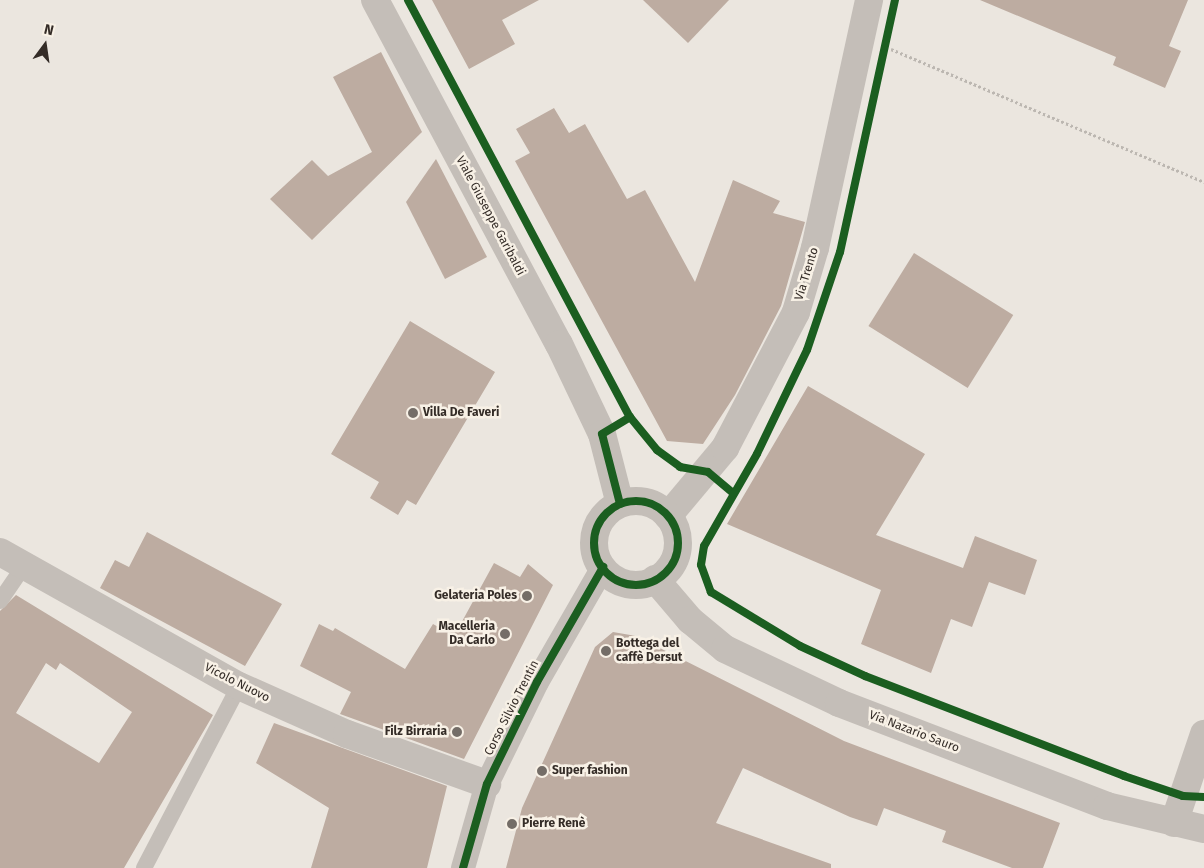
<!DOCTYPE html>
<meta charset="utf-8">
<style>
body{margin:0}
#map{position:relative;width:1204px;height:868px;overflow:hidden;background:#ebe6df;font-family:"Fira Sans",sans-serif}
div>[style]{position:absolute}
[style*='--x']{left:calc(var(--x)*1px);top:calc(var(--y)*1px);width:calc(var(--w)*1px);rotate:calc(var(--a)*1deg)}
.building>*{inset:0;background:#bdaca1;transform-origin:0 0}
.path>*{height:3px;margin-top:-1.5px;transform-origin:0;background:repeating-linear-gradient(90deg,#bcb7b1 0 2.5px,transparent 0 5px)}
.service>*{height:16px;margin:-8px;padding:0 8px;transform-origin:8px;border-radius:8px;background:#c4beb8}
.pedestrian>*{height:24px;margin:-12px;padding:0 12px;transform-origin:12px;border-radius:12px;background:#c4beb8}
.minor>*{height:28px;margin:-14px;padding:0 14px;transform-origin:14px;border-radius:14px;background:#c4beb8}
.tertiary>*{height:28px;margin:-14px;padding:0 14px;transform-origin:14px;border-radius:14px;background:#c4beb8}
.tertiary>.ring{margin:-14px;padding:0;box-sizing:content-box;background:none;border:28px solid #c4beb8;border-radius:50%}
.cycleway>*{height:8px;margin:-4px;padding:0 4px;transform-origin:4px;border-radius:4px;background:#1b5e20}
.cycleway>.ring{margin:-4px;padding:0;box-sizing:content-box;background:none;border:8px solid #1b5e20;border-radius:50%}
.dots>*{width:14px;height:14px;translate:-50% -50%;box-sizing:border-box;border:2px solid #f8f1e6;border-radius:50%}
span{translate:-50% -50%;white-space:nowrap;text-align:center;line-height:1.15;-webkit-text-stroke:5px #f8f1e6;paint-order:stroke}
.street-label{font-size:12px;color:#342c27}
.poi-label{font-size:12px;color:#342c27;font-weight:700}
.left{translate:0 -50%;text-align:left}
.right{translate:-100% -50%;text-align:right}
.north{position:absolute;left:20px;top:20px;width:50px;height:50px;-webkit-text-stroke:4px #f8f1e6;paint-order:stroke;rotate:14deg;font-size:14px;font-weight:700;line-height:20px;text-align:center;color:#342c27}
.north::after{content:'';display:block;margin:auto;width:18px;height:22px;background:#342c27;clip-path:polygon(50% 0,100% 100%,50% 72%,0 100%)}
</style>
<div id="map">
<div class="building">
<i style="clip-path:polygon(432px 0,539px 0,502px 20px,515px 44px,469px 69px)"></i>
<i style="clip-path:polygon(643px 0,729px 0,688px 43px)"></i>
<i style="clip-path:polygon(980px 0,1188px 0,1169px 46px,1181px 51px,1165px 88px,1113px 65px,1116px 57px)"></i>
<i style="clip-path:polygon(381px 52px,422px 132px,312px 240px,270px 199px,312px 160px,328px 176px,372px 152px,333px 77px)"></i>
<i style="clip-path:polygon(554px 108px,569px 133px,585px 124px,627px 199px,645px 190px,695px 282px,733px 180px,780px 201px,773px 213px,805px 222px,781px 306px,735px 395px,703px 444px,667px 441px,515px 161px,530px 153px,516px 129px)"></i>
<i style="clip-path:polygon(436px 159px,487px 257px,445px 279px,406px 202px)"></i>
<i style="left:914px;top:253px;width:117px;height:86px;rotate:32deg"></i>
<i style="clip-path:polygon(410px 321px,495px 372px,416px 505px,407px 500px,398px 515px,370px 498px,379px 482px,331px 454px)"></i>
<i style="clip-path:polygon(808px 386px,925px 454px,876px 535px,963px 568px,975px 536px,1037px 560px,1025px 595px,989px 582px,972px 627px,951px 619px,931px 673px,861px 644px,881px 590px,727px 524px)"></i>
<i style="clip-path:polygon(147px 532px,282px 604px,245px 666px,100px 588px,115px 560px,129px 567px)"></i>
<i style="clip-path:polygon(494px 563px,520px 577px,528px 564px,553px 585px,464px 759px,340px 714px,351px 692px,300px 666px,319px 624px,333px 631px,335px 628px,405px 669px,433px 624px,449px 633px,453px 626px,459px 627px)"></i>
<i style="clip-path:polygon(evenodd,16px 595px,213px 715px,124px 868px,0 868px,0 611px,16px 595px,46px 663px,56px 670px,60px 663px,132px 712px,99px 763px,16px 713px,46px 663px)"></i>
<i style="clip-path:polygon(613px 632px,636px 636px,844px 741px,1060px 823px,1043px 868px,1012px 868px,942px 842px,946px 831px,884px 808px,877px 826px,850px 817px,743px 768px,716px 823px,831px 864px,831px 868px,506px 868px,522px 808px,595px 647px)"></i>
<i style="clip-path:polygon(274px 723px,447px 786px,427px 868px,311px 868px,329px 808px,256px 763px)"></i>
</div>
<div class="path">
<i style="--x:891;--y:49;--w:340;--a:23"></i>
</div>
<div class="service">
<i style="--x:0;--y:601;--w:42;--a:-55.6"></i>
<i style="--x:144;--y:868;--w:205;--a:-62.4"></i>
</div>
<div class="pedestrian">
<i style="--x:463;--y:868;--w:87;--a:-74.1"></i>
<i style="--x:487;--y:784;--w:114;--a:-63.9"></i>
<i style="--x:537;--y:682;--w:133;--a:-60.1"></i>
</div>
<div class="minor">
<i style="--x:668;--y:516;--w:89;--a:-50"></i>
<i style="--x:725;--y:448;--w:153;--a:-62.4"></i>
<i style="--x:796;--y:312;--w:67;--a:-73.5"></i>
<i style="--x:815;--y:248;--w:254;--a:-77.7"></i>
<i style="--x:0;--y:552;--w:274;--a:29.3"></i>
<i style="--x:239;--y:686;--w:118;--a:24"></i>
<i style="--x:347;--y:734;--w:149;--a:19.7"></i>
<i style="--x:1174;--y:823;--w:94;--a:-71.4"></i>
</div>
<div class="tertiary">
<i style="--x:375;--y:0;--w:390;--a:61.9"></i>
<i style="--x:559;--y:344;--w:100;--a:64.5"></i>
<i style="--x:602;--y:434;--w:72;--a:75.6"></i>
<i class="ring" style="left:594px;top:501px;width:56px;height:56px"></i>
<i style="--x:655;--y:579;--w:54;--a:49.5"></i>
<i style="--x:690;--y:620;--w:45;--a:39.6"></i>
<i style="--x:725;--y:649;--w:126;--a:25.3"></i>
<i style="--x:839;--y:703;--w:287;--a:21"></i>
<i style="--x:1107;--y:806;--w:100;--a:13.3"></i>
</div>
<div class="cycleway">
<i style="--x:408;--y:0;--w:472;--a:62"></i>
<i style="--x:630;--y:417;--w:43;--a:50.7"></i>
<i style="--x:657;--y:450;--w:29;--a:36"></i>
<i style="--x:680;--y:467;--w:28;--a:10"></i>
<i style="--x:708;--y:472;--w:33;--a:40"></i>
<i style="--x:895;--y:0;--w:258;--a:102.3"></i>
<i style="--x:840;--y:252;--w:103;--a:108.6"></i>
<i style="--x:807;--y:350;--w:115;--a:115.7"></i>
<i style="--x:757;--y:454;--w:106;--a:119.9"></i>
<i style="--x:704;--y:546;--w:19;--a:99"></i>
<i style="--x:701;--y:565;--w:29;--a:70"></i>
<i style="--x:711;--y:592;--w:104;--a:31.2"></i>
<i style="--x:800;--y:646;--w:72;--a:24.8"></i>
<i style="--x:865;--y:676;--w:278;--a:21.1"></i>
<i style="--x:1124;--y:776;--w:62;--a:18.7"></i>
<i style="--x:1183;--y:796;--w:21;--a:3"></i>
<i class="ring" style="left:594px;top:501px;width:76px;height:76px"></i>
<i style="--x:620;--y:504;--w:72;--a:-104.4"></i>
<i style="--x:602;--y:434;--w:33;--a:-31"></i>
<i style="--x:463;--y:868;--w:87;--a:-74.1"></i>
<i style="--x:487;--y:784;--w:114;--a:-63.9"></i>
<i style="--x:537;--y:682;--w:133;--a:-60.1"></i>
</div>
<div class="dots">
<i style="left:413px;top:413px;background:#746d67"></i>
<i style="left:527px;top:596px;background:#746d67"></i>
<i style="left:505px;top:634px;background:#746d67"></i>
<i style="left:606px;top:651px;background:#746d67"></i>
<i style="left:457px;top:732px;background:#746d67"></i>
<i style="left:542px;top:771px;background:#746d67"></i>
<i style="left:512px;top:824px;background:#746d67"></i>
</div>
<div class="street-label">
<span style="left:490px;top:216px;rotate:62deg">Viale Giuseppe Garibaldi</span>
<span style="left:807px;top:274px;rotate:-73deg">Via Trento</span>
<span style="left:237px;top:683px;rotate:27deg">Vicolo Nuovo</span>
<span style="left:512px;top:708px;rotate:-63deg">Corso Silvio Trentin</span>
<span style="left:914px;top:732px;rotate:21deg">Via Nazario Sauro</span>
</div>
<div class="poi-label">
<span class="left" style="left:423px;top:413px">Villa De Faveri</span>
<span class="right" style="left:517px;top:596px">Gelateria Poles</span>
<span class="right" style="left:495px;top:634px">Macelleria<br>Da Carlo</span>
<span class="left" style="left:616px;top:651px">Bottega del<br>caffè Dersut</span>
<span class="right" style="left:447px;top:732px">Filz Birraria</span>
<span class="left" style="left:552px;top:771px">Super fashion</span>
<span class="left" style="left:522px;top:824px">Pierre Renè</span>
</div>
<div class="north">N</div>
</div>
